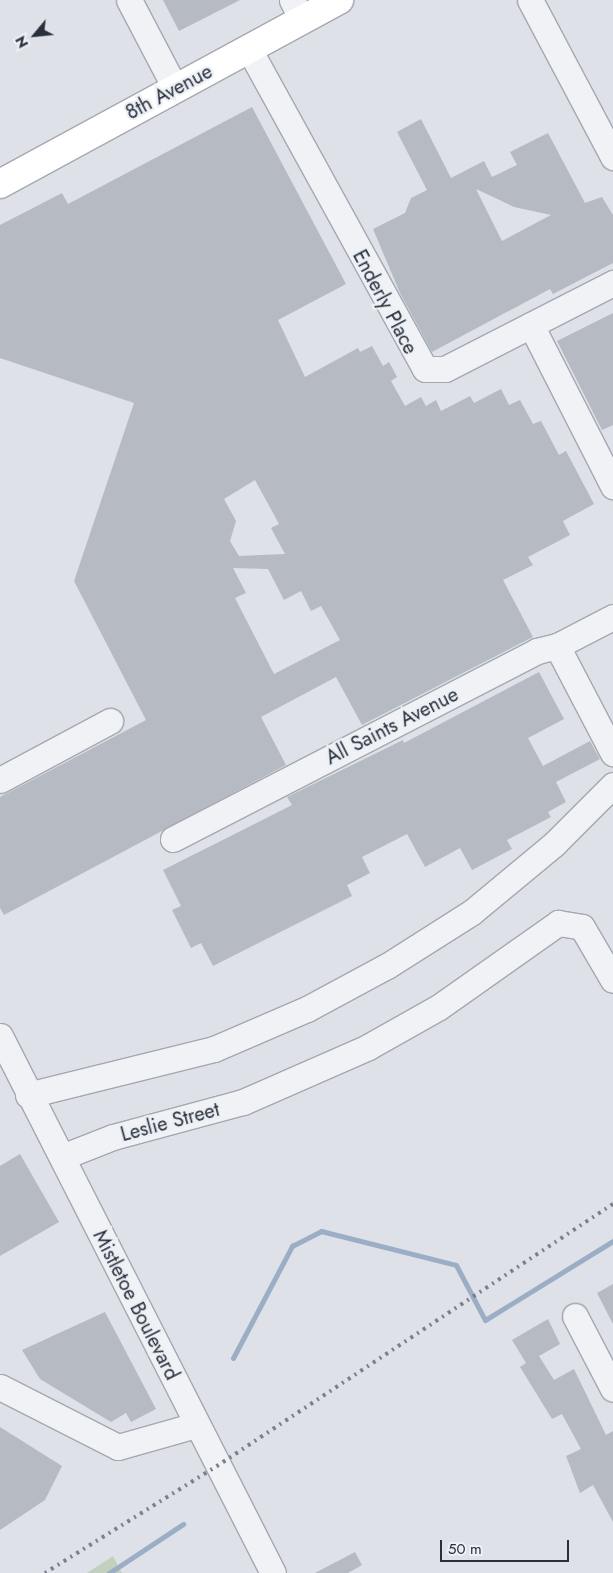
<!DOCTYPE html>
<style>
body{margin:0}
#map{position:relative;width:613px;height:1573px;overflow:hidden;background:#dee1e7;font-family:Jost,sans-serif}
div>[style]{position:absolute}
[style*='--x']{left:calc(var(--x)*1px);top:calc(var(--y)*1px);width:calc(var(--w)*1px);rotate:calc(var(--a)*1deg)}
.green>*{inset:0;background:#c3d0c0}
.stream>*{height:5px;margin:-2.5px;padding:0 2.5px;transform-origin:2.5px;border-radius:2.5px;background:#9baec5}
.building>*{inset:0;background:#b6bac3}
.roads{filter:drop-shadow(1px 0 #a4a8b1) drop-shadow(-1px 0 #a4a8b1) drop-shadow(0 1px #a4a8b1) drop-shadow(0 -1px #a4a8b1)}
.minor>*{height:25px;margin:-12.5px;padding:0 12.5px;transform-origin:12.5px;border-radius:12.5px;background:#f0f2f5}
.major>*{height:28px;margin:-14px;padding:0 14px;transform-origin:14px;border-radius:14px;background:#fff}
.rail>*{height:4px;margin-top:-2px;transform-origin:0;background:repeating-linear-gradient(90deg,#78808f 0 2.5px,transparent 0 7.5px)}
span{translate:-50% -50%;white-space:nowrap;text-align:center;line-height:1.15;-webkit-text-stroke:4.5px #edf0f4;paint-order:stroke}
.street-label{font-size:20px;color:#282f3d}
.north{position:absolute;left:10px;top:10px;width:50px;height:50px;-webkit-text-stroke:4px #edf0f4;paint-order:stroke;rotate:242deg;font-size:14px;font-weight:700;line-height:20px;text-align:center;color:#282f3d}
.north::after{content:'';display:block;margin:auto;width:18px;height:22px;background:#282f3d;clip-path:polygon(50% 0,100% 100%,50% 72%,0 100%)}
.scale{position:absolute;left:440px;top:1540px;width:129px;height:22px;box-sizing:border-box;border:2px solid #282f3d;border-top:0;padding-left:6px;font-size:15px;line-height:18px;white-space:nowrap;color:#282f3d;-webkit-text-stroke:4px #edf0f4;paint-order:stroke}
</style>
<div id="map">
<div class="green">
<i style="clip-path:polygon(113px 1556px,122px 1573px,87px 1573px)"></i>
</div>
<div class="stream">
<i style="--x:233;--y:1358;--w:127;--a:-62.2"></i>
<i style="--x:292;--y:1246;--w:33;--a:-27"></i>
<i style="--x:321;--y:1231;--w:139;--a:14.1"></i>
<i style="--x:456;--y:1265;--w:62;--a:62.2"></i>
<i style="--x:485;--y:1320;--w:150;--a:-31.7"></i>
<i style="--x:109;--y:1573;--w:89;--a:-33.5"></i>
</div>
<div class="building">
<i style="clip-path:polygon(163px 0,240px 0,179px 31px)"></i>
<i style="clip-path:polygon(evenodd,252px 107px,346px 284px,278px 320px,305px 377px,358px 348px,360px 352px,372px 346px,383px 366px,389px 362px,397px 377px,391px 381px,405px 406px,421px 397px,426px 406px,436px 400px,441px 411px,470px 396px,474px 403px,501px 389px,509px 405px,520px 400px,533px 424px,541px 421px,559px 455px,566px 451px,594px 504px,563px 521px,570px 535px,528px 557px,533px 565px,503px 580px,533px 637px,362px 725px,336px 677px,261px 717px,286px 765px,4px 915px,0 908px,0 797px,146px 720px,74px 581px,134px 403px,0 358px,0 225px,62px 193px,68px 204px,252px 107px,255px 480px,279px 524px,271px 528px,285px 554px,239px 556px,230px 541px,236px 521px,224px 499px,255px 480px,252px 107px,233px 568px,268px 569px,284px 600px,301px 591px,311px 611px,321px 606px,340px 640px,274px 674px,235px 598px,246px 593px,233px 568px)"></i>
<i style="clip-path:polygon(evenodd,421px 119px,451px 178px,484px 161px,492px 177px,517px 165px,510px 152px,548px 133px,585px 203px,602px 197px,613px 215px,613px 263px,553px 294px,550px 289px,432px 352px,400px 293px,373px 229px,405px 213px,411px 198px,427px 190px,397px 132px,421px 119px,476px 189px,514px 207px,551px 215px,502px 241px,476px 189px)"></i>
<i style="clip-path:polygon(613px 313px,613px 425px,602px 430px,557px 341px)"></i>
<i style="clip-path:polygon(539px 672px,564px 719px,528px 738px,543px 766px,590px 741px,600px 759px,556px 782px,566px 802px,548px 812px,551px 817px,507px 840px,512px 849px,472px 870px,460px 848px,425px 867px,407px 834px,362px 857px,370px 873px,347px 885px,352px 896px,213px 966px,201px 943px,191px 948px,172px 910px,181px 906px,163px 870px,292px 805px,287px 797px,403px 740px,404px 743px)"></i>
<i style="clip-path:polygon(20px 1154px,59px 1222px,0 1256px,0 1166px)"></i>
<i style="clip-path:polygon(613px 1284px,613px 1324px,597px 1293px)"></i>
<i style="clip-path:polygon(105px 1312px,156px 1409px,131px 1422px,126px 1413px,111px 1422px,40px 1379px,22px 1350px)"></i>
<i style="clip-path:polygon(548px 1319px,560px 1344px,539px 1356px,554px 1380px,574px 1369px,606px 1435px,613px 1431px,613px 1522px,593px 1485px,580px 1493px,566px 1456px,581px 1449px,562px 1414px,552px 1419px,520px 1367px,526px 1363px,512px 1340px)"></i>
<i style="clip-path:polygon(0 1427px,62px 1466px,45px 1500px,0 1530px)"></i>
<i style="clip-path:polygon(355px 1552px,362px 1565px,348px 1573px,315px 1573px)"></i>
</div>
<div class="roads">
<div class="minor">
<i style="--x:129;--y:0;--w:99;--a:62.4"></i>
<i style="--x:292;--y:0;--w:22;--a:63"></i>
<i style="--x:530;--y:0;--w:178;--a:62.1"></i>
<i style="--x:249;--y:49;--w:365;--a:61.2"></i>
<i style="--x:425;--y:369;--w:20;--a:0"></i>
<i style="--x:445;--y:369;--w:189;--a:-27.1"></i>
<i style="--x:531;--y:325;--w:181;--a:63"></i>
<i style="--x:557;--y:646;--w:121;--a:62.4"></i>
<i style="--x:0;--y:780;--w:125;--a:-28.2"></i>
<i style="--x:173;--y:839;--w:410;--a:-27.3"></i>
<i style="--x:537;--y:651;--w:21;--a:-14"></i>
<i style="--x:557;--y:646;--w:63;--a:-27.4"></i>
<i style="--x:0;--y:1036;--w:602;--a:63.05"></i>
<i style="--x:28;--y:1095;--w:192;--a:-13.9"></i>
<i style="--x:214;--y:1049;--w:101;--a:-23.3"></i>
<i style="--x:307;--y:1009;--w:91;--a:-28.3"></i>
<i style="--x:387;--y:966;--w:101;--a:-32.4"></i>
<i style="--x:472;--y:912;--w:108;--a:-39.7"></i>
<i style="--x:555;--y:843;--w:82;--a:-45"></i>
<i style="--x:62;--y:1157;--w:55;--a:-21.4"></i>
<i style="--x:113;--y:1137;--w:135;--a:-15.1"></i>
<i style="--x:243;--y:1102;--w:137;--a:-23.7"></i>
<i style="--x:368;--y:1047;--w:81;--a:-29.4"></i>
<i style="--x:439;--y:1007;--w:146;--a:-35.2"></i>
<i style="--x:558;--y:923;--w:24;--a:9"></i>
<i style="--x:582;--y:927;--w:61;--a:59.7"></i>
<i style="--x:575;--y:1316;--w:82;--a:62.5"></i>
<i style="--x:0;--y:1387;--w:132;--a:27"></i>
<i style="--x:118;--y:1447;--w:81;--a:-15.8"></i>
</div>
<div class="major">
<i style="--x:0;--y:184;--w:386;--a:-28.5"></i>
</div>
</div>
<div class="rail">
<i style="--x:45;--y:1573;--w:203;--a:-31.9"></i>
<i style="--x:217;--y:1466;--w:475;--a:-33.5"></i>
</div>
<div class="street-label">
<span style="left:169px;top:92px;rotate:-28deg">8th Avenue</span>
<span style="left:385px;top:302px;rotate:62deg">Enderly Place</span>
<span style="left:392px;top:726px;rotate:-27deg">All Saints Avenue</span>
<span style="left:170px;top:1122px;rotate:-15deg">Leslie Street</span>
<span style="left:136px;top:1305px;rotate:63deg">Mistletoe Boulevard</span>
</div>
<div class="north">N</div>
<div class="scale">50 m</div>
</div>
